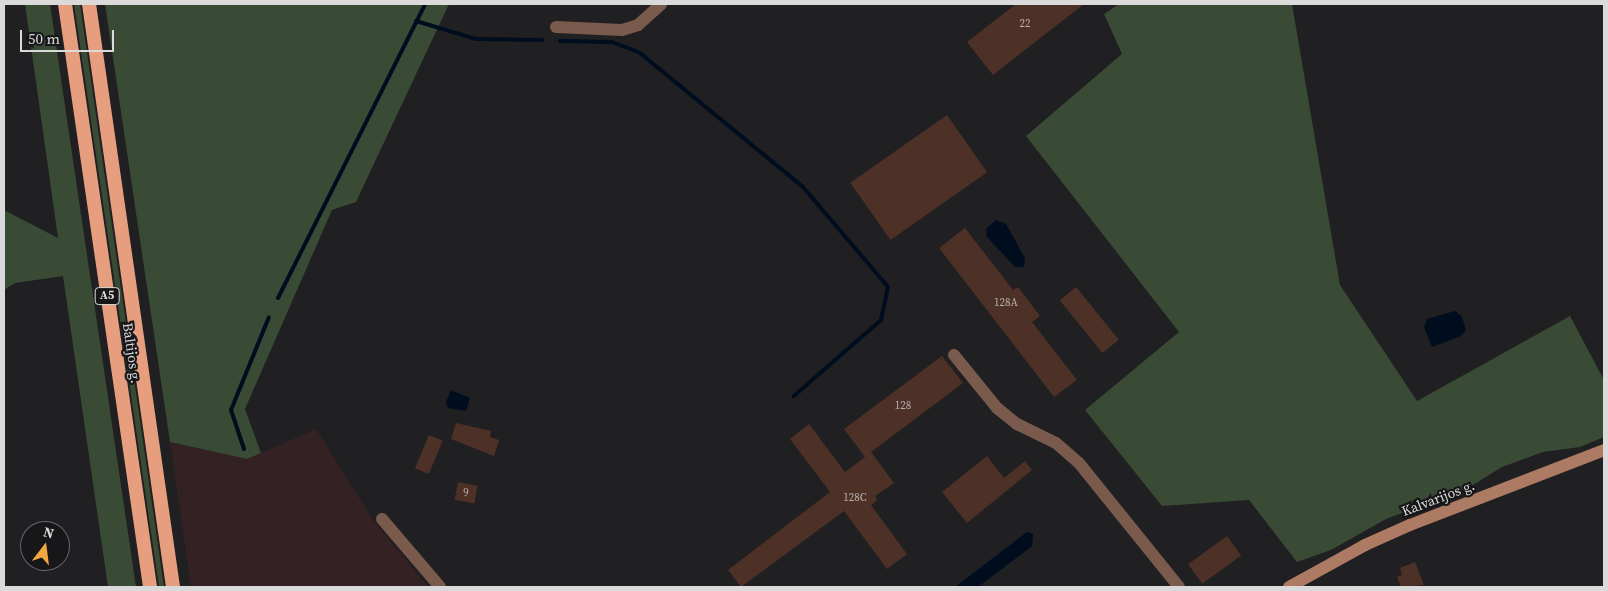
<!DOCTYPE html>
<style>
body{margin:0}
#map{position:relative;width:1608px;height:591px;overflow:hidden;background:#201f21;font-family:"Source Serif 4",serif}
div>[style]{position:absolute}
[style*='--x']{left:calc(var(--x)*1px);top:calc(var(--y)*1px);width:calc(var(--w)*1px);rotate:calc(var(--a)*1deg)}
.commercial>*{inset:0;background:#342124}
.green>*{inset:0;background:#394a35}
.water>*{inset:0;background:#000d1f}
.stream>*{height:4px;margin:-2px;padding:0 2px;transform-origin:2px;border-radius:2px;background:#000d1f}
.building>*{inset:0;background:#4d3127;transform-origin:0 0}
.minor>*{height:12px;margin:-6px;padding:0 6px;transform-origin:6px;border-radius:6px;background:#795a4c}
.secondary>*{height:12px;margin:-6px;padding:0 6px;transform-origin:6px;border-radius:6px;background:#ad7a63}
.trunk>*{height:14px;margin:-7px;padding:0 7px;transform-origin:7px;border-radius:7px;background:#e79e7e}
span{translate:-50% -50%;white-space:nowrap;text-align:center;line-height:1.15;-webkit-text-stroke:4.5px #171618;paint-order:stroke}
.number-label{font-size:11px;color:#b8b0ae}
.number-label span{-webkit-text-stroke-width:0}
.shield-label span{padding:1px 4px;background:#171618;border:1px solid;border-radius:4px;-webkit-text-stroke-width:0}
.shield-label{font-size:12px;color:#dbdadb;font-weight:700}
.street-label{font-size:14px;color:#dbdadb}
.frame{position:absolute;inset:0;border:5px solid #dbdadb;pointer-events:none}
.north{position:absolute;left:20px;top:521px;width:50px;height:50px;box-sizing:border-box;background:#171618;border:1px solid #656466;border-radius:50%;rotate:15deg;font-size:14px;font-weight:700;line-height:20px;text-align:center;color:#dbdadb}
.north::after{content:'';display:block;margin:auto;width:18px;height:22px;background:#efa73e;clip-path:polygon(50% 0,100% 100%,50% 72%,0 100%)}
.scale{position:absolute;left:20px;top:30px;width:94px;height:22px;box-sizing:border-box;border:2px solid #dbdadb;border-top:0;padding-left:6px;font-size:15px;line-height:18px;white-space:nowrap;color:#dbdadb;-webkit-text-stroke:4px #171618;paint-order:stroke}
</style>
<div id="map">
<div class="commercial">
<i style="clip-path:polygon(316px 429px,373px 520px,428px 587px,191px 587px,170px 442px,247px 459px)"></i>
</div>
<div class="green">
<i style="clip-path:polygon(25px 4px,50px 4px,136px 587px,108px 587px,63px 276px,15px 283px,4px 290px,4px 210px,58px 238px)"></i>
<i style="clip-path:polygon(74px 4px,80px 4px,164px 587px,159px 587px)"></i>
<i style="clip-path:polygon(105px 4px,449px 4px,356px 202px,332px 210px,245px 409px,261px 453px,247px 459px,170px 442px)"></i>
<i style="clip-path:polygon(1119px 4px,1292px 4px,1340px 285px,1417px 401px,1570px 316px,1604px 380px,1604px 437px,1580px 447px,1543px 452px,1502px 467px,1468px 488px,1386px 519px,1331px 550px,1297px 562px,1249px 500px,1162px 506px,1085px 410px,1179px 332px,1026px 136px,1122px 54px,1104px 14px)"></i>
</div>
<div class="water">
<i style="clip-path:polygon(996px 220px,1006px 224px,1025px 258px,1024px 267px,1015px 267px,987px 237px,986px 229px)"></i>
<i style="clip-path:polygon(1455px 311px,1462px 317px,1466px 330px,1461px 336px,1432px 347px,1424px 327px,1427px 319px)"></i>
<i style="clip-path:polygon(451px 390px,470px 398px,466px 411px,448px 408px,446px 402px)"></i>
<i style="clip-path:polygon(1027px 532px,1033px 534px,1032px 546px,978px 587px,955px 587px)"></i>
</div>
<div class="stream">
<i style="--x:416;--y:21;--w:63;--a:16.7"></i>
<i style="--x:476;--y:39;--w:66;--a:0.9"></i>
<i style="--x:560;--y:41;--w:52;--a:1.1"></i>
<i style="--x:612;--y:42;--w:30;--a:21"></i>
<i style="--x:640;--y:53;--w:211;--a:39.4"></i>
<i style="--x:803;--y:187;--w:131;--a:49.6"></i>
<i style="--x:888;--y:287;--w:34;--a:102"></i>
<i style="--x:881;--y:320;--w:116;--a:138.9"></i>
<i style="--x:278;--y:298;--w:329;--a:-63.4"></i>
<i style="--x:244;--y:449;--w:41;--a:-108.4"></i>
<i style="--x:231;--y:410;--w:100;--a:-67.8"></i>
</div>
<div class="building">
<i style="clip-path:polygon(1016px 4px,1084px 4px,993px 75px,967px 42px)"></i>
<i style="left:947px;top:115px;width:70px;height:118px;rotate:55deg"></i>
<i style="clip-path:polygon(965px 228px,1013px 290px,1018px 287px,1040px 316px,1032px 322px,1077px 380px,1054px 397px,939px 248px)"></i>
<i style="left:1076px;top:287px;width:68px;height:21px;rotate:51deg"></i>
<i style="clip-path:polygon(942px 356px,963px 383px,871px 452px,894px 483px,875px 496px,877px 500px,871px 505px,907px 554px,887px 569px,844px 511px,741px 587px,728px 570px,830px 492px,790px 439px,809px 424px,845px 472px,865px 457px,844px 429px)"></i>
<i style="clip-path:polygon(456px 423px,491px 431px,490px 437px,499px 440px,494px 456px,451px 439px)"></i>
<i style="left:429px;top:435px;width:15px;height:36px;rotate:23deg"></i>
<i style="clip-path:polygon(987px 456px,1004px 478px,1025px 461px,1032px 470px,967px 523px,942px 492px)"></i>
<i style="left:458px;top:482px;width:20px;height:18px;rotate:11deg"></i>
<i style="left:1227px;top:536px;width:24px;height:48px;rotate:54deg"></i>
<i style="clip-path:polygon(1415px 562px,1424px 585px,1401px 587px,1397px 577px,1402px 575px,1400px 568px)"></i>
</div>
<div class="minor">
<i style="--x:556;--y:27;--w:66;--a:2.6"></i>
<i style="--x:622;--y:30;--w:17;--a:-17"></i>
<i style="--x:638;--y:25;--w:31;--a:-42"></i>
<i style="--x:954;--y:355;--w:68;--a:50.9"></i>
<i style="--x:997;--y:408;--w:26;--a:39"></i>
<i style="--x:1017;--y:424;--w:43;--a:26"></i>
<i style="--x:1056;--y:443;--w:30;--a:41"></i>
<i style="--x:1079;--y:463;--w:159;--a:51.1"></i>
<i style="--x:382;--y:519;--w:89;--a:49.5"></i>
</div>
<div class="secondary">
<i style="--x:1289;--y:587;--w:87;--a:-28.9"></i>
<i style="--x:1365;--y:545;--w:49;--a:-24"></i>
<i style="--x:1410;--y:525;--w:208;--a:-21.1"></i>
</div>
<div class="trunk">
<i style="--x:65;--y:4;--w:589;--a:81.7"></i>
<i style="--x:89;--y:4;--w:589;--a:81.8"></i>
</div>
<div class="number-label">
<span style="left:1025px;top:24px">22</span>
<span style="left:1006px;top:303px">128A</span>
<span style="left:903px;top:406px">128</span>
<span style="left:466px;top:493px">9</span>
<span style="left:855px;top:498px">128C</span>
</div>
<div class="shield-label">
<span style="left:107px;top:296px">A5</span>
</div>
<div class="street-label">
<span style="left:132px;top:353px;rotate:82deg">Baltijos g.</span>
<span style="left:1438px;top:498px;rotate:-21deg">Kalvarijos g.</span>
</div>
<div class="frame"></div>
<div class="north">N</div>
<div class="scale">50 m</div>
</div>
